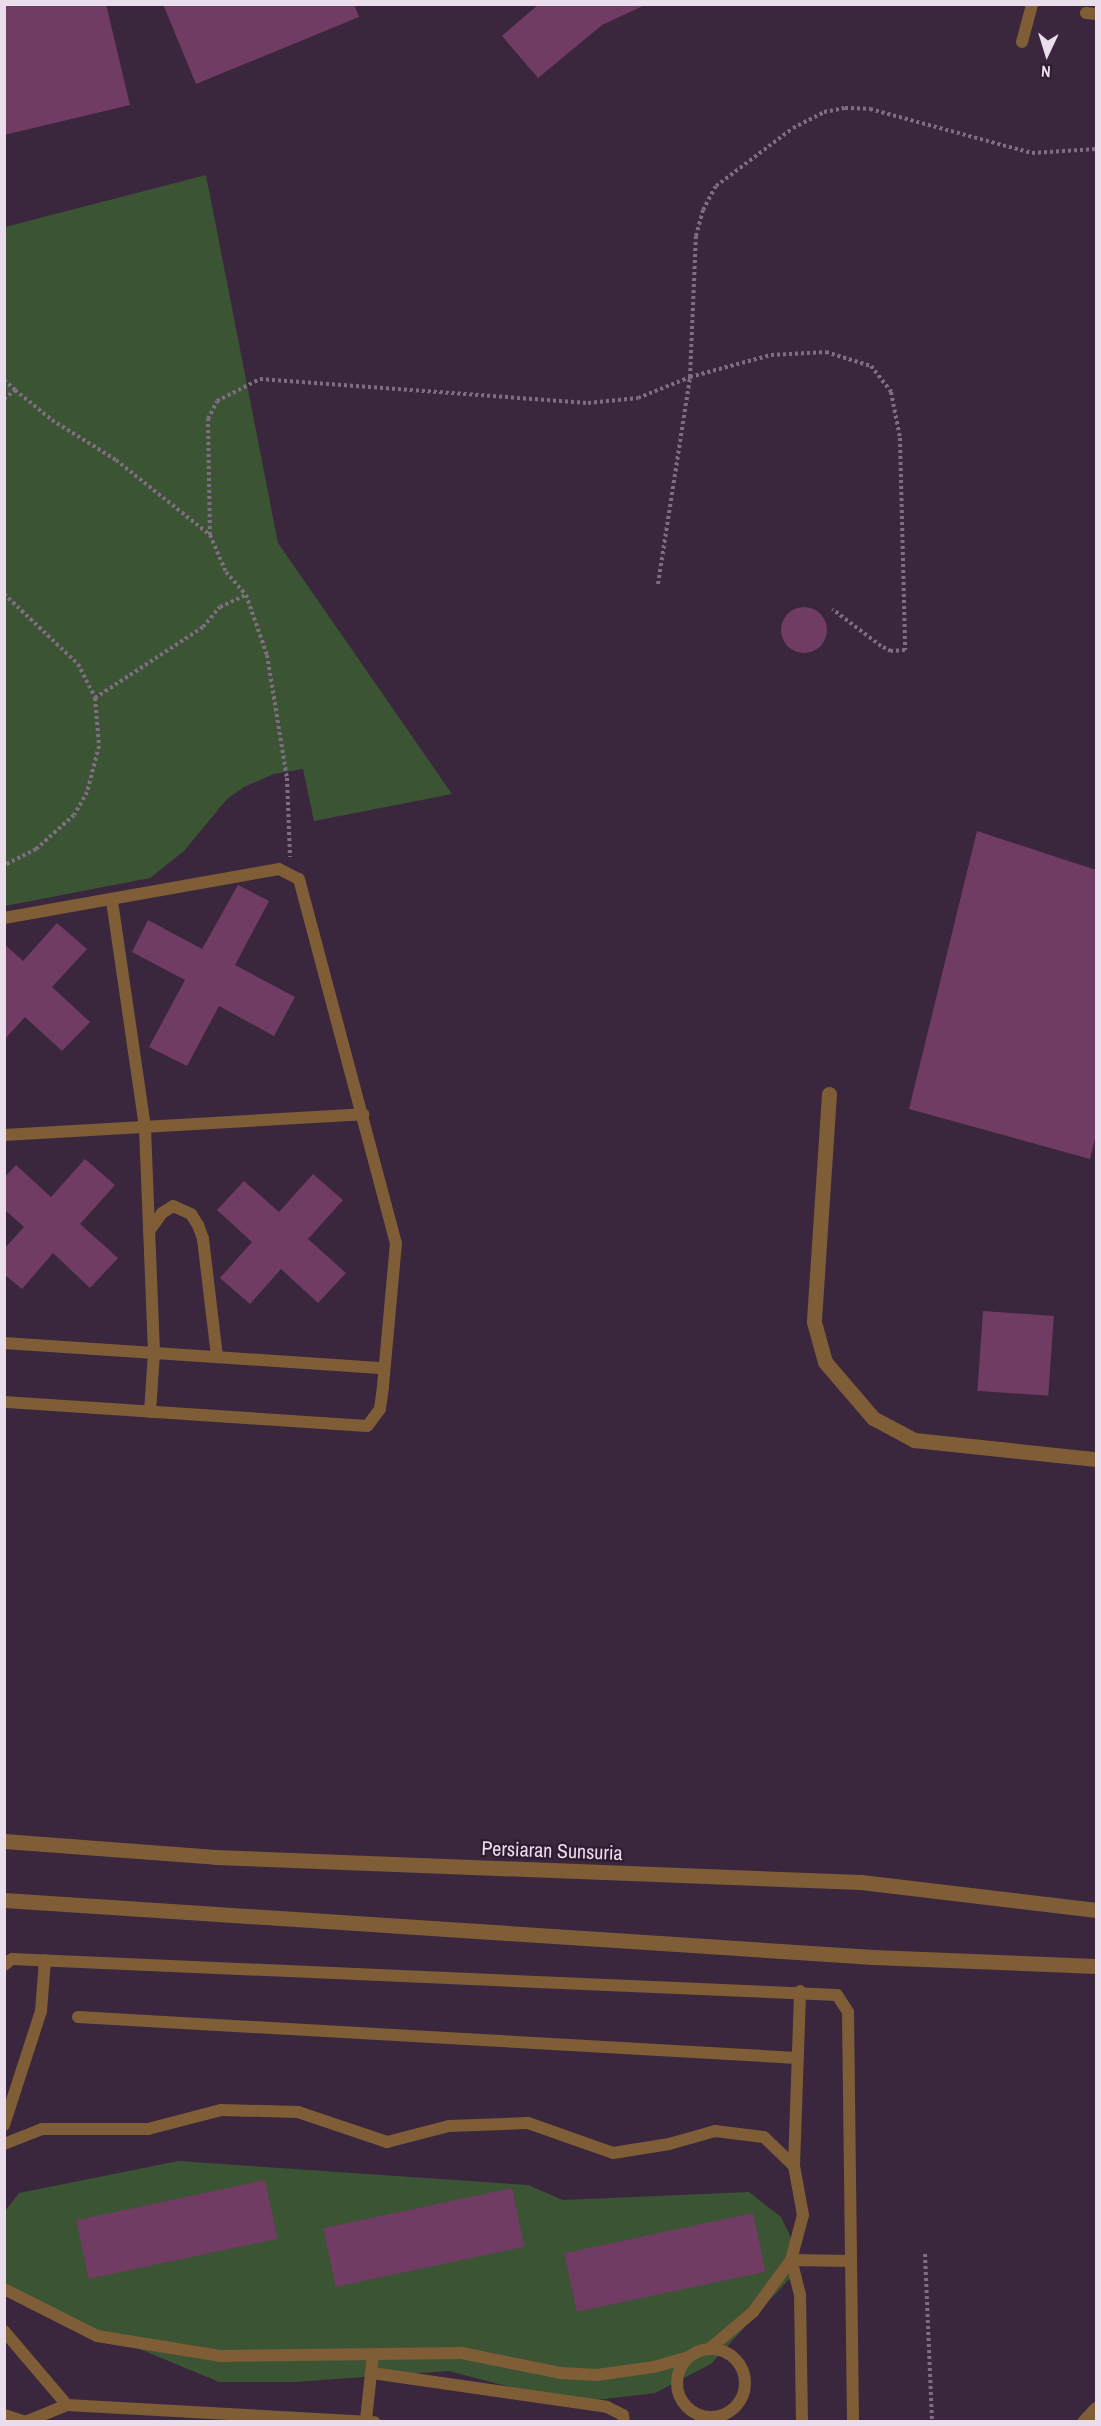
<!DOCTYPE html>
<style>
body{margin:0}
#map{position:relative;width:1101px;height:2426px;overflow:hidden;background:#3a263d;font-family:"Archivo Narrow",sans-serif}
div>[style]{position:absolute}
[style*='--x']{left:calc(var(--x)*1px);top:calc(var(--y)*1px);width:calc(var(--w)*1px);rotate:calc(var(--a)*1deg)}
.green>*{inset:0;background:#3b5434}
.building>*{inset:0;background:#713c64;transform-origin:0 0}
.round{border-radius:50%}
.path>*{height:4px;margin-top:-2px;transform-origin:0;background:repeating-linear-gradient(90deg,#7f6e81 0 3px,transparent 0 6px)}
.service>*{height:12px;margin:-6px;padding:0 6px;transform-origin:6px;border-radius:6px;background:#7e5d37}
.service>.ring{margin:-6px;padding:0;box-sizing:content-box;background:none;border:12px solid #7e5d37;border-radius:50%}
.minor>*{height:15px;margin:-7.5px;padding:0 7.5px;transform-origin:7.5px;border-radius:7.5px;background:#7e5d37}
.tertiary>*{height:15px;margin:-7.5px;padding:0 7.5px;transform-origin:7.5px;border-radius:7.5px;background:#7e5d37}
span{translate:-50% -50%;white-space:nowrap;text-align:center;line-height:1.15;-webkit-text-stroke:4.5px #2f1c32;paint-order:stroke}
.street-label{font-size:20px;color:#eaddec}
.frame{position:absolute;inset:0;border:6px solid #eaddec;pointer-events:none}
.north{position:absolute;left:1017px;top:24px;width:60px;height:60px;-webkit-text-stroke:4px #2f1c32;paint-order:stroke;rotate:184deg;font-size:16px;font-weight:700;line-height:24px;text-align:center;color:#eaddec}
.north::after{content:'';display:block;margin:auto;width:21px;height:27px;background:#eaddec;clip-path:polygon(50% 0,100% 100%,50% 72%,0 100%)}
</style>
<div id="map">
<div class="green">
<i style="clip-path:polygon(206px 175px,278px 543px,452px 794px,314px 821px,303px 769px,274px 774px,244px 787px,227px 799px,184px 851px,150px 878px,5px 906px,5px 227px)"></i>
<i style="clip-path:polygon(178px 2161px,528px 2185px,563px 2200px,749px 2192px,781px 2217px,793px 2242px,791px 2277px,711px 2364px,655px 2393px,571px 2403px,449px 2371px,294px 2382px,219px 2382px,5px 2293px,5px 2211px,19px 2193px)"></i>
</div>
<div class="building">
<i style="clip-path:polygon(4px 4px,106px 4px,130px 105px,4px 135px)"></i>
<i style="clip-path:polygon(163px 4px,354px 4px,359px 17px,196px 84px)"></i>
<i style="clip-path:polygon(539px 4px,647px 4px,602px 25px,538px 78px,502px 36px)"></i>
<i class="round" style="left:781px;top:607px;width:46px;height:46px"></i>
<i style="clip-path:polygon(977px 831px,1096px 870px,1096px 1135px,1090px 1159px,909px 1109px)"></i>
<i style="clip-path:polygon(238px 885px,269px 901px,235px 965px,295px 997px,274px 1036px,219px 1006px,187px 1066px,149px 1047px,185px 980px,132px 952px,148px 920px,202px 949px)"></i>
<i style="clip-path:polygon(57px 923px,87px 949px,52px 987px,90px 1022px,62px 1051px,25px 1017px,4px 1040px,4px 944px,23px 961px)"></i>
<i style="clip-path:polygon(85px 1159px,115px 1185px,80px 1224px,118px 1258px,90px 1288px,53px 1253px,22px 1289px,4px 1274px,4px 1249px,24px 1227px,4px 1209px,4px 1178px,16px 1165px,51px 1197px)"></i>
<i style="clip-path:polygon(313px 1174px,343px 1200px,308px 1239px,346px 1273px,318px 1303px,281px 1269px,250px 1304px,220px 1278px,252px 1242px,217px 1210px,244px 1181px,279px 1212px)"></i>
<i style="left:983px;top:1311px;width:71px;height:80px;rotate:4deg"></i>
<i style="left:265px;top:2180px;width:60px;height:193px;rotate:78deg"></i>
<i style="left:512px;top:2188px;width:60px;height:193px;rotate:78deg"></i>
<i style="left:753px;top:2213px;width:60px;height:193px;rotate:78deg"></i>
</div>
<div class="path">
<i style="--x:4;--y:380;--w:15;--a:42"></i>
<i style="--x:4;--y:399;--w:14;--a:-39"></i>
<i style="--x:15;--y:390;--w:48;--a:39"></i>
<i style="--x:52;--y:420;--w:75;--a:32"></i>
<i style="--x:116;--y:460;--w:120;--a:38.6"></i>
<i style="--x:210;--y:535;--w:40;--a:66.6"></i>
<i style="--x:226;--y:572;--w:30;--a:49"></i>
<i style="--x:246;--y:595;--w:64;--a:70.7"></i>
<i style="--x:267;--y:655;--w:125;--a:80.8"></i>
<i style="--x:287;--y:778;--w:79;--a:87.8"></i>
<i style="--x:210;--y:535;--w:116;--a:-91"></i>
<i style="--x:208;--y:419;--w:20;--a:-63"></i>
<i style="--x:217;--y:401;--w:48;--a:-27.1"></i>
<i style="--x:260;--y:379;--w:329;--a:4.2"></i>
<i style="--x:588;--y:403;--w:50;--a:-5.7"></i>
<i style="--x:638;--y:398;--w:56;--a:-22"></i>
<i style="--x:690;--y:377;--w:84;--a:-15.2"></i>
<i style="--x:771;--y:355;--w:55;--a:-3.1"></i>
<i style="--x:826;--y:352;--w:47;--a:17.3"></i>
<i style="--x:871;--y:366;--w:33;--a:52"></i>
<i style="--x:891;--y:392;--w:47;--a:78.9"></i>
<i style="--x:900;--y:438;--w:212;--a:88.6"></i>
<i style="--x:905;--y:650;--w:14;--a:176"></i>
<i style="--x:891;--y:651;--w:11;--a:-153"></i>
<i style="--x:881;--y:646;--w:61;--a:-142.9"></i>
<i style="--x:658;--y:584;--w:209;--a:-81.2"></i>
<i style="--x:690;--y:377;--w:141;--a:-87.6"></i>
<i style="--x:696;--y:236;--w:27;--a:-75"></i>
<i style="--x:703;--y:210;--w:27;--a:-62"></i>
<i style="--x:716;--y:186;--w:96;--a:-37"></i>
<i style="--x:793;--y:128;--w:35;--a:-27"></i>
<i style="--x:824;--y:112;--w:21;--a:-11"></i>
<i style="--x:845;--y:108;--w:25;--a:2"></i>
<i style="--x:870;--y:109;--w:168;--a:15.2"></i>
<i style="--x:1032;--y:153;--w:64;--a:-3.6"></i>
<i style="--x:4;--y:594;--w:102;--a:43.4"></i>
<i style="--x:78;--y:664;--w:38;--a:63"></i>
<i style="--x:95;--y:698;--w:48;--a:85.2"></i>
<i style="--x:99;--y:746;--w:48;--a:104.6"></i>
<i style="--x:87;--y:792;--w:26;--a:119"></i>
<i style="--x:74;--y:815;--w:51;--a:138.2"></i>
<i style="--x:36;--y:849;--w:36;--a:153"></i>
<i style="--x:95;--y:698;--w:129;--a:-33.3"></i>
<i style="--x:203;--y:627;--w:26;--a:-50"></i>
<i style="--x:220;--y:607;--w:29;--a:-25"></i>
<i style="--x:925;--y:2254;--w:168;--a:87.6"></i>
</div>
<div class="service">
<i style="--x:1086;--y:13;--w:10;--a:6"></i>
<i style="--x:1022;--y:42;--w:39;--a:-75"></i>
<i style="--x:112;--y:901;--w:229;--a:81.7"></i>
<i style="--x:145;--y:1128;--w:225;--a:87.7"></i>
<i style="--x:154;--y:1353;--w:59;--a:93.9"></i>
<i style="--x:4;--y:918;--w:279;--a:-10.1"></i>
<i style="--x:279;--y:869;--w:22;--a:27"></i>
<i style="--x:299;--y:879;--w:377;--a:75.1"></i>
<i style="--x:396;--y:1243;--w:145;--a:95.2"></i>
<i style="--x:383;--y:1387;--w:22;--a:98"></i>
<i style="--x:380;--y:1409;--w:21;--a:127"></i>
<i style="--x:367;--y:1426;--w:364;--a:-176.2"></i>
<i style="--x:4;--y:1135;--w:360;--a:-3.3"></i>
<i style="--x:149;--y:1231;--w:22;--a:-54"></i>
<i style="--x:162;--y:1213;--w:13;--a:-32"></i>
<i style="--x:173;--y:1206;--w:20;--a:24"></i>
<i style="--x:191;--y:1214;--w:13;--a:58"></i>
<i style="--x:198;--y:1225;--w:15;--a:70"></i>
<i style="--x:203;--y:1239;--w:119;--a:83.2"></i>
<i style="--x:4;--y:1343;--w:380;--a:3.8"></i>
<i style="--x:4;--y:1965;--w:10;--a:-37"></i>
<i style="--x:12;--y:1959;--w:826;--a:2.5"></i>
<i style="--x:837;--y:1995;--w:20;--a:57"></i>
<i style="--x:848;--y:2012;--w:410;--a:89.3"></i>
<i style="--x:78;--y:2017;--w:720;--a:3.26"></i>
<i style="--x:4;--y:2125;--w:120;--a:-72"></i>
<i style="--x:41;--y:2011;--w:51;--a:-85.5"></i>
<i style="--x:4;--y:2144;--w:41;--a:-21.5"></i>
<i style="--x:42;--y:2129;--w:106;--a:0"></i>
<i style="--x:148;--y:2129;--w:75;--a:-14.6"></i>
<i style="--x:221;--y:2110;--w:77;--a:1.5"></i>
<i style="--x:298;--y:2112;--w:94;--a:18.6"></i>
<i style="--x:387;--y:2142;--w:64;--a:-14.5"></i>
<i style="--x:449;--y:2126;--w:79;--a:-2.2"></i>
<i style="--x:528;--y:2123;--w:90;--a:19.4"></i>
<i style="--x:613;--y:2153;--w:57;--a:-9.1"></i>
<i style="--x:669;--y:2144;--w:48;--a:-15.8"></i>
<i style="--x:715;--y:2131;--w:49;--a:7"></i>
<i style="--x:764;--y:2137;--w:42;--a:44"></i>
<i style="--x:794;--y:2166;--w:50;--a:79.6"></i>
<i style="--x:803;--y:2215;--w:47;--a:104.9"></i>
<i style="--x:791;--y:2260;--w:64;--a:126.2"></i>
<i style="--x:753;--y:2312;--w:57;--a:139.9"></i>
<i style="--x:794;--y:2166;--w:175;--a:-88"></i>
<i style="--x:4;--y:2289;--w:104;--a:26.8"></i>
<i style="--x:97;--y:2336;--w:126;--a:9.2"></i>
<i style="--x:221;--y:2356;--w:241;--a:-0.7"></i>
<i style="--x:462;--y:2353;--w:100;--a:11.5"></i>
<i style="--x:560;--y:2373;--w:37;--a:3"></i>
<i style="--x:597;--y:2375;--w:58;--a:-8"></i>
<i style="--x:654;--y:2367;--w:35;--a:-16"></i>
<i style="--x:4;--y:2331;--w:97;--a:49.6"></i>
<i class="ring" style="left:677px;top:2349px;width:56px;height:56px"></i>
<i style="--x:372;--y:2373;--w:237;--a:8.2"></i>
<i style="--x:607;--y:2407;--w:18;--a:27"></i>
<i style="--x:623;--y:2415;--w:7;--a:82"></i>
<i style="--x:4;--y:2415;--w:22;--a:18"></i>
<i style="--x:366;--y:2420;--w:65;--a:-83.9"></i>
<i style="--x:25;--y:2422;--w:45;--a:-22"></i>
<i style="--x:67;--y:2405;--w:308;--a:3.2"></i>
<i style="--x:802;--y:2422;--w:127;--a:-90.9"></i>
<i style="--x:800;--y:2295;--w:36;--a:-104"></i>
<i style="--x:791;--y:2260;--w:60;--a:1"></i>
</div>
<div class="minor">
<i style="--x:829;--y:1094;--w:228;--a:93.8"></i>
<i style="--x:814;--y:1322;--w:41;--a:74.6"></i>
<i style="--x:825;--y:1362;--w:74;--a:49.4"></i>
<i style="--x:873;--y:1418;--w:47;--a:28.2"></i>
<i style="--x:914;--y:1440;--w:183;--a:6"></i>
</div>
<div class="tertiary">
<i style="--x:4;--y:1841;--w:212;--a:4.3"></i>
<i style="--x:215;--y:1857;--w:646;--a:2.22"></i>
<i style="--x:861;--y:1882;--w:237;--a:6.8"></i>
<i style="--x:4;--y:1900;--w:871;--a:3.75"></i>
<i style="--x:873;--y:1957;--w:223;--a:2.3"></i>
<i style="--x:1084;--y:2422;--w:18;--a:-47"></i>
</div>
<div class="street-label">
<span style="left:552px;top:1850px;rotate:2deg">Persiaran Sunsuria</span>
</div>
<div class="frame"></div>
<div class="north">N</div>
</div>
